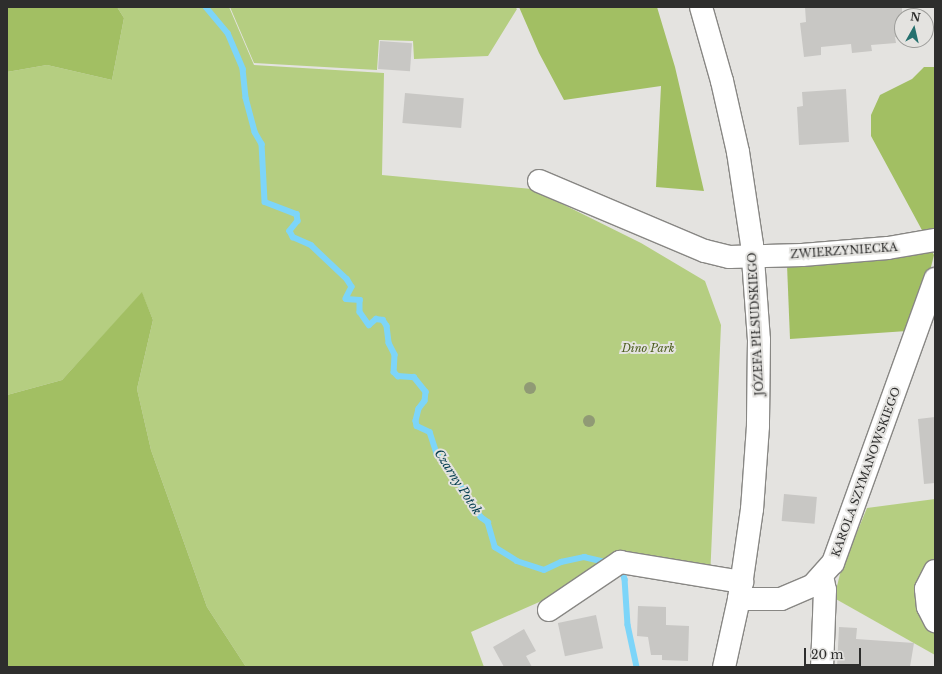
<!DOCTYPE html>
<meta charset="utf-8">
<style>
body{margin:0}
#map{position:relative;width:942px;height:674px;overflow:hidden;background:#e4e3e0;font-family:"Libre Baskerville",serif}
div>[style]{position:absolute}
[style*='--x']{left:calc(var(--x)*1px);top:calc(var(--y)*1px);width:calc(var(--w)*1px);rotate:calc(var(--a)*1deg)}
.green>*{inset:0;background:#b5ce81}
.forest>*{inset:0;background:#a2bf63}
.stream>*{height:5.5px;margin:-2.75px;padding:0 2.75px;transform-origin:2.75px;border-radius:2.75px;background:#7dd5f9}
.building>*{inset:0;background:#c8c7c4;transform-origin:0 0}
.roads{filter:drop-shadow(1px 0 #888784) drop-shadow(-1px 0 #888784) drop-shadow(0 1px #888784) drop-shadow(0 -1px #888784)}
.minor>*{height:22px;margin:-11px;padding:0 11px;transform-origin:11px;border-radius:11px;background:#fff}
.trees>*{width:12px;height:12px;margin:-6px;border-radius:50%;background:#909a75}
span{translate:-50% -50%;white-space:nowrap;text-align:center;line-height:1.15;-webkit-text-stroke:4px #e4e3e0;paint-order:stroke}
.street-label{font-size:11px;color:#2e2e2d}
.park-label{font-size:11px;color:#4c5e1e;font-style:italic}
.water-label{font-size:12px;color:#033c4e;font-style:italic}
.frame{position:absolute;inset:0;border:8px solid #2e2e2d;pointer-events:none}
.north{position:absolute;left:894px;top:8px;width:40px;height:40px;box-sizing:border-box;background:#e4e3e0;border:1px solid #9b9b98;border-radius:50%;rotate:8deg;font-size:11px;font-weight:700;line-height:16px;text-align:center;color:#2e2e2d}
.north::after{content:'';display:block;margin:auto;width:14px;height:18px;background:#25706e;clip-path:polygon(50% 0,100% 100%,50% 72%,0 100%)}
.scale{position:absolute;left:804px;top:648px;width:57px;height:18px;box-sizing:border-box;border:2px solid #2e2e2d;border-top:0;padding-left:5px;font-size:12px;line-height:14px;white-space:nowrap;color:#2e2e2d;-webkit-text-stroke:3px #e4e3e0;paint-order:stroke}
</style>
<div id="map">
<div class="green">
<i style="clip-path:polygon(117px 7px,229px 7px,254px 65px,384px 73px,382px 175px,532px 189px,641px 243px,705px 281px,721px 325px,710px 579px,612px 570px,471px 632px,484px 667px,246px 667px,207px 607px,151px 450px,137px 389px,153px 320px,142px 293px,62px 380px,7px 395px,7px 72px,47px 65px,112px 80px,124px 18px)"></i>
<i style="clip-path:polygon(230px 7px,515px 7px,517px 9px,488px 56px,414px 59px,413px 41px,379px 40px,377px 70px,254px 63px)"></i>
<i style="clip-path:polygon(935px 499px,935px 655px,834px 598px,841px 570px,867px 508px)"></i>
</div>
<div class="forest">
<i style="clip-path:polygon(7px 7px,117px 7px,124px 18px,112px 80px,47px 65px,7px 72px)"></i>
<i style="clip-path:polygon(519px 7px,657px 7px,675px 67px,704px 191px,656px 187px,661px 86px,564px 100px,539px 53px)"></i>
<i style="clip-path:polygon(924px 67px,935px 67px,935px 228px,923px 232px,871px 136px,871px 115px,880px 95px,912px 79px)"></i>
<i style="clip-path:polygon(929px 246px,934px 255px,930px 271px,907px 331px,790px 339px,787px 265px)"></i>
<i style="clip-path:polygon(142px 292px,153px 320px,137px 389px,151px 450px,207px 607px,246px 667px,7px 667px,7px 395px,62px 380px)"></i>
</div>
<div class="stream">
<i style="--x:206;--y:7;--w:34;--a:50"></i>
<i style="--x:228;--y:33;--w:39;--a:67"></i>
<i style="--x:243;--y:69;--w:29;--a:84"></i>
<i style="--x:246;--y:98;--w:35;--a:75"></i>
<i style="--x:255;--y:132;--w:14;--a:60"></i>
<i style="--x:262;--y:144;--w:58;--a:87"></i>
<i style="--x:265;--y:202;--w:34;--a:21"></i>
<i style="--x:297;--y:214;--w:7;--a:82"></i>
<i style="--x:298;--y:221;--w:13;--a:129"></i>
<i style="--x:290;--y:231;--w:7;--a:63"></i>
<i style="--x:293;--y:237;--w:20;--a:24"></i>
<i style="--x:311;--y:245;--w:50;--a:43.4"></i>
<i style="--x:347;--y:279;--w:9;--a:58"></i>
<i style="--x:352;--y:287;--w:13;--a:117"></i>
<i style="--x:346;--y:299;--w:14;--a:4"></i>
<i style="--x:360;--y:300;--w:12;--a:90"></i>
<i style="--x:360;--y:312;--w:16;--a:55"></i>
<i style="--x:369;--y:325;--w:9;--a:-41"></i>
<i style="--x:376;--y:319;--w:7;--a:8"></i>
<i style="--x:383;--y:320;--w:7;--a:56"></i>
<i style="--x:387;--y:326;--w:17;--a:83"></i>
<i style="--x:389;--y:343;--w:13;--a:63"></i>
<i style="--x:395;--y:355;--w:17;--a:93"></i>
<i style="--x:394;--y:372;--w:6;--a:45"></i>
<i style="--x:398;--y:376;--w:16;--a:4"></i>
<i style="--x:414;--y:377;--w:19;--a:51"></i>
<i style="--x:426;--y:392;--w:9;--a:96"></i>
<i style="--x:425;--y:401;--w:10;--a:127"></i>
<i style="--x:419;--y:409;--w:12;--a:104"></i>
<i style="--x:416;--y:421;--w:5;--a:79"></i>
<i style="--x:417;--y:426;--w:14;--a:25"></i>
<i style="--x:430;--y:432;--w:23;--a:72"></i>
<i style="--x:437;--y:454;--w:21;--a:49"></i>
<i style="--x:451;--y:470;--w:56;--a:57.4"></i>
<i style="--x:481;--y:517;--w:9;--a:36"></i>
<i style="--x:488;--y:522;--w:26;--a:74"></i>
<i style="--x:495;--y:547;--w:26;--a:32"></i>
<i style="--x:517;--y:561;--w:28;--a:18"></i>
<i style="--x:544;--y:570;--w:19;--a:-25"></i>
<i style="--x:561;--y:562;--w:24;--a:-12"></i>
<i style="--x:584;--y:557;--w:26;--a:13"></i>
<i style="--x:621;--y:567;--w:13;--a:72"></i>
<i style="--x:625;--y:579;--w:46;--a:86.3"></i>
<i style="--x:628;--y:625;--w:43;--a:77.9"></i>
</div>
<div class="building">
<i style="clip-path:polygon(805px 7px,902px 7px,902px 36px,895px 37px,896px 43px,871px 45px,872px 51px,852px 53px,851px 44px,821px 47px,821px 55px,804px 57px,800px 23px,806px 22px)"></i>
<i style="left:380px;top:41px;width:32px;height:28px;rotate:4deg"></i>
<i style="clip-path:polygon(846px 89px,849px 142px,799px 145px,797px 107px,803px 106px,802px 92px)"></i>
<i style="left:405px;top:93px;width:59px;height:30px;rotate:5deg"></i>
<i style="clip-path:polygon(935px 417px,935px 483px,924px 484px,918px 419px)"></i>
<i style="left:784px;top:494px;width:33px;height:27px;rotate:5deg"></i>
<i style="clip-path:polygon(638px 606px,666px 607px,666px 625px,689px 626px,688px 661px,662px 660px,662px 655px,651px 655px,648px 637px,637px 636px)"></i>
<i style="left:596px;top:615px;width:34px;height:39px;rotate:78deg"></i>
<i style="clip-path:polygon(839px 627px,857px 628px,856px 639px,914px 643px,910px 667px,837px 667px)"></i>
<i style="clip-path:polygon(524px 629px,536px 651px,526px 656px,532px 667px,504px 667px,493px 647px)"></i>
</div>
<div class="roads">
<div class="minor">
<i style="--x:701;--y:7;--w:77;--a:74.2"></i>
<i style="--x:722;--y:81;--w:73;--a:77.3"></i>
<i style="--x:738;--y:152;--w:94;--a:81.4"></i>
<i style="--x:752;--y:245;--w:95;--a:85.8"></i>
<i style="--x:759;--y:340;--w:86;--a:90.7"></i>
<i style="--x:758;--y:426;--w:83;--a:94.1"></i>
<i style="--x:752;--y:509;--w:91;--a:98.2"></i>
<i style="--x:739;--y:599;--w:70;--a:102.4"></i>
<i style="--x:539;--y:181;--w:180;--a:22.9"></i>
<i style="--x:705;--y:251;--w:25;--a:14"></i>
<i style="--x:729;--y:257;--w:73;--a:-1.6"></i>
<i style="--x:802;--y:255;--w:86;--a:-4.7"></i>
<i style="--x:888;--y:248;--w:48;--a:-9.7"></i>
<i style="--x:935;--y:571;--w:20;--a:117"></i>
<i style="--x:926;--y:589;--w:18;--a:84"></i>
<i style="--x:928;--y:607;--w:16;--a:63"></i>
<i style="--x:822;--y:576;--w:14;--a:78"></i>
<i style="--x:825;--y:590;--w:77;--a:92.2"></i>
<i style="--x:739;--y:599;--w:42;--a:0"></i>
<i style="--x:781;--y:599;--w:34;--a:-23"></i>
<i style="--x:812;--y:586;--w:31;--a:-48"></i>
<i style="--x:833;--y:563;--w:302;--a:-70.2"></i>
<i style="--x:549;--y:610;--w:86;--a:-34.1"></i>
<i style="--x:620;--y:562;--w:124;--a:9.3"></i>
</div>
</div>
<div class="trees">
<i style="left:530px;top:388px"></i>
<i style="left:589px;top:421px"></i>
</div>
<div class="street-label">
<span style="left:844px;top:251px;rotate:-4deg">ZWIERZYNIECKA</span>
<span style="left:756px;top:324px;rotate:-93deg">JÓZEFA PIŁSUDSKIEGO</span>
<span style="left:866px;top:472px;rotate:-70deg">KAROLA SZYMANOWSKIEGO</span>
</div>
<div class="park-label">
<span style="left:648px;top:348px">Dino Park</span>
</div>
<div class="water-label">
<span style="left:458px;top:482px;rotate:57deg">Czarny Potok</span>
</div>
<div class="frame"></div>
<div class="north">N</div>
<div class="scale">20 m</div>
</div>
